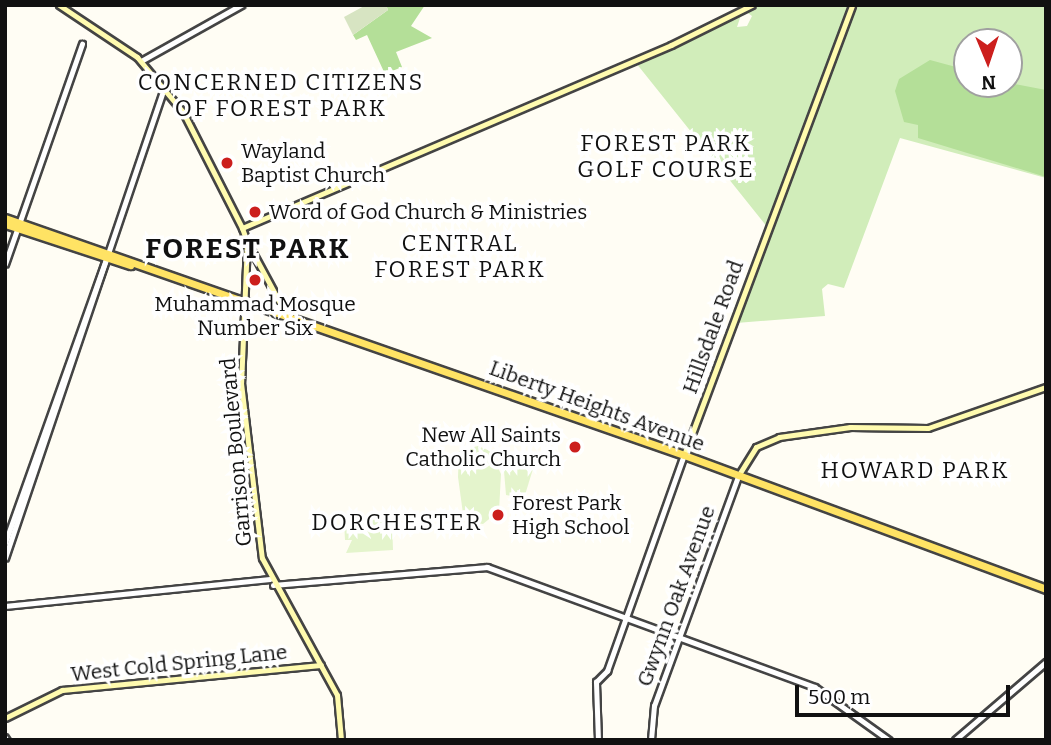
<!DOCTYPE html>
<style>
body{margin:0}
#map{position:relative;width:1051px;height:745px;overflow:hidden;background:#fffdf4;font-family:Bitter,serif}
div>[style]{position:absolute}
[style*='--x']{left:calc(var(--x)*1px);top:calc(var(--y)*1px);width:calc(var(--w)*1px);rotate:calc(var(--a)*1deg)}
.green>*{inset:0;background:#d1edba}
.forest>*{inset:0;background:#b4df98}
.cemetery>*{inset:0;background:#d7e4c2}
.pitch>*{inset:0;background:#e4f4cc}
.roads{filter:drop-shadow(2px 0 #444) drop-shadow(-2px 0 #444) drop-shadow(0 2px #444) drop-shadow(0 -2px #444)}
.tertiary>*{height:4.5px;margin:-2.25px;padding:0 2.25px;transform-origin:2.25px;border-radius:2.25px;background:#fff}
.secondary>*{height:5px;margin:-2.5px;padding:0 2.5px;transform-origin:2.5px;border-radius:2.5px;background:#fffbaf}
.primary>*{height:7px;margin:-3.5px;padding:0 3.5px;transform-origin:3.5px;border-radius:3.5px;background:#ffe364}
.dots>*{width:19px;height:19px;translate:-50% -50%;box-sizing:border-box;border:4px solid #fff;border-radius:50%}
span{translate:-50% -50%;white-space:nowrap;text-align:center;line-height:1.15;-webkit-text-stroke:7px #fff;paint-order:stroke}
.poi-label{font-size:21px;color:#111}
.left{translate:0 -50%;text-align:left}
.right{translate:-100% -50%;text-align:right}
.street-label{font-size:21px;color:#111}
.neighbourhood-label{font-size:23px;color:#111;letter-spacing:2px}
.district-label{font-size:28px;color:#111;font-weight:700;letter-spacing:2px}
.frame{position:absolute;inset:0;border:7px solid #111;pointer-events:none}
.north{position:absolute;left:953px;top:28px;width:70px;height:70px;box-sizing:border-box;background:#fff;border:2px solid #a0a0a0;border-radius:50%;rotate:178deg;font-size:19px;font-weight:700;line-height:28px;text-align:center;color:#111}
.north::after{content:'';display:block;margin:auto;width:24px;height:32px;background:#cc1f1d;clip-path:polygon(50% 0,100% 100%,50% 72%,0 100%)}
.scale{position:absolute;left:795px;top:685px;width:215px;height:32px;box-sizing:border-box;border:4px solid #111;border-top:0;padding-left:9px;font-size:21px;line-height:24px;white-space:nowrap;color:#111;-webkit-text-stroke:5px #fff;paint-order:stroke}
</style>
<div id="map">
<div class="green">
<i style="clip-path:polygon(evenodd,756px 5px,1046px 5px,1046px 178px,900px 138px,844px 288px,828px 284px,822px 289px,825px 316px,736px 323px,768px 228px,636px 63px,742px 12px,737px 27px,747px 26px,752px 16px,745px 11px,756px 5px,967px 42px,1009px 42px,1009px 84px,967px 84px,967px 42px)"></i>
</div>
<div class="forest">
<i style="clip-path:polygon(386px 5px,425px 5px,411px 26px,432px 38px,396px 52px,402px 67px,385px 74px,367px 35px,356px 40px,353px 35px,388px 10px)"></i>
<i style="clip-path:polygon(930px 60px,967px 70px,967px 84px,1009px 83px,1046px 90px,1046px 177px,918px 138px,918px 125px,904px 122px,895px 91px,899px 79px)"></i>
</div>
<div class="cemetery">
<i style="clip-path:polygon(366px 5px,386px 5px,388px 10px,353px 35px,344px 17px)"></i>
</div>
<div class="pitch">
<i style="clip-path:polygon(478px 446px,490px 451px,501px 474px,499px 511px,483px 524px,464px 521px,458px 477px,459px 451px)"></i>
<i style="clip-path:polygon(503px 459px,533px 469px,524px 498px,506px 495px)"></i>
<i style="clip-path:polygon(392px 519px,393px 550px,346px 553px,352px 540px,345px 540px,344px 521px)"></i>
</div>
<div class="roads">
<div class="tertiary">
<i style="--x:141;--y:61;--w:115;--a:-29.2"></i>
<i style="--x:5;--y:264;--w:233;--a:-70.7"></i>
<i style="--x:5;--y:543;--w:301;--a:-70.4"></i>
<i style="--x:5;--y:558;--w:495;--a:-71.3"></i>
<i style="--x:273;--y:585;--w:215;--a:-4.8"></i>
<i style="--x:487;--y:567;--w:349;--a:20.1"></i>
<i style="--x:815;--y:687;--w:91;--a:35.6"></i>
<i style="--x:5;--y:606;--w:266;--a:-5.8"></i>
<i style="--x:5;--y:737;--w:4;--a:56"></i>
<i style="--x:598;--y:740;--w:58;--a:-92"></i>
<i style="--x:596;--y:682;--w:16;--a:-45"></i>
<i style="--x:607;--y:671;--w:229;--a:-70.4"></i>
<i style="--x:651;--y:740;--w:34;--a:-85"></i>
<i style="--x:654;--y:706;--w:245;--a:-69.9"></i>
<i style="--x:955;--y:740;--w:120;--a:-40.6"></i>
</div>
<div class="secondary">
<i style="--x:59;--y:5;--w:94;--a:33.7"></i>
<i style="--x:137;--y:57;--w:72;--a:50.1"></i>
<i style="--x:183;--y:112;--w:130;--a:63"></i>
<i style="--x:242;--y:228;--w:15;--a:70"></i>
<i style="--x:247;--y:242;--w:141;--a:92.4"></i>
<i style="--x:241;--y:383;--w:176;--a:83.2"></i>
<i style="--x:262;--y:558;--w:156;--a:61.3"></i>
<i style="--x:337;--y:695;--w:45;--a:84.9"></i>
<i style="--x:242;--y:228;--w:466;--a:-23.1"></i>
<i style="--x:671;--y:45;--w:90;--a:-26.3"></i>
<i style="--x:247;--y:242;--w:84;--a:61.6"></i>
<i style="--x:684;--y:455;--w:480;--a:-69.5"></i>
<i style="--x:738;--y:476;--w:34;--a:-58"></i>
<i style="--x:756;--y:447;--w:25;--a:-23"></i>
<i style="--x:779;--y:437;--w:72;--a:-8"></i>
<i style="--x:850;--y:427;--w:78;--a:0.7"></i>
<i style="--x:928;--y:428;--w:125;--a:-19.2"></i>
<i style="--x:5;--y:718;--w:64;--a:-26.2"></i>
<i style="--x:62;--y:690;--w:260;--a:-5.5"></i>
</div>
<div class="primary">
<i style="--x:5;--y:218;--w:719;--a:19.24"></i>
<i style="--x:684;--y:455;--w:386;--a:20.3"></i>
<i style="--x:5;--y:224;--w:132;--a:18.2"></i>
</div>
</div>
<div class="dots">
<i style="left:227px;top:163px;background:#cc1f1d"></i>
<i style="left:255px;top:212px;background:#cc1f1d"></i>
<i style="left:255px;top:280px;background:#cc1f1d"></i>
<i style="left:575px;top:447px;background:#cc1f1d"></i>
<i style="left:498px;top:515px;background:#cc1f1d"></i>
</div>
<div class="poi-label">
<span class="left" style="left:241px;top:163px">Wayland<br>Baptist Church</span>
<span class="left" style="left:269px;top:212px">Word of God Church &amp; Ministries</span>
<span style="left:255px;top:316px">Muhammad Mosque<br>Number Six</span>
<span class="right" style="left:561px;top:447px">New All Saints<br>Catholic Church</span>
<span class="left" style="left:512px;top:515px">Forest Park<br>High School</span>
</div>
<div class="street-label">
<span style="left:713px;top:327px;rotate:-70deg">Hillsdale Road</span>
<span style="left:597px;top:406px;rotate:20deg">Liberty Heights Avenue</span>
<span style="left:236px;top:452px;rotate:-95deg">Garrison Boulevard</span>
<span style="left:676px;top:596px;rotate:-70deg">Gwynn Oak Avenue</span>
<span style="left:179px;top:663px;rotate:-6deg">West Cold Spring Lane</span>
</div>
<div class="neighbourhood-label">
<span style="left:281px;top:95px">CONCERNED CITIZENS<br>OF FOREST PARK</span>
<span style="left:666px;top:156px">FOREST PARK<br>GOLF COURSE</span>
<span style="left:460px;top:256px">CENTRAL<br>FOREST PARK</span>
<span style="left:915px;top:470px">HOWARD PARK</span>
<span style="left:397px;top:522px">DORCHESTER</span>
</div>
<div class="district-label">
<span style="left:248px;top:249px">FOREST PARK</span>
</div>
<div class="frame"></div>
<div class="north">N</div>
<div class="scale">500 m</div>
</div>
